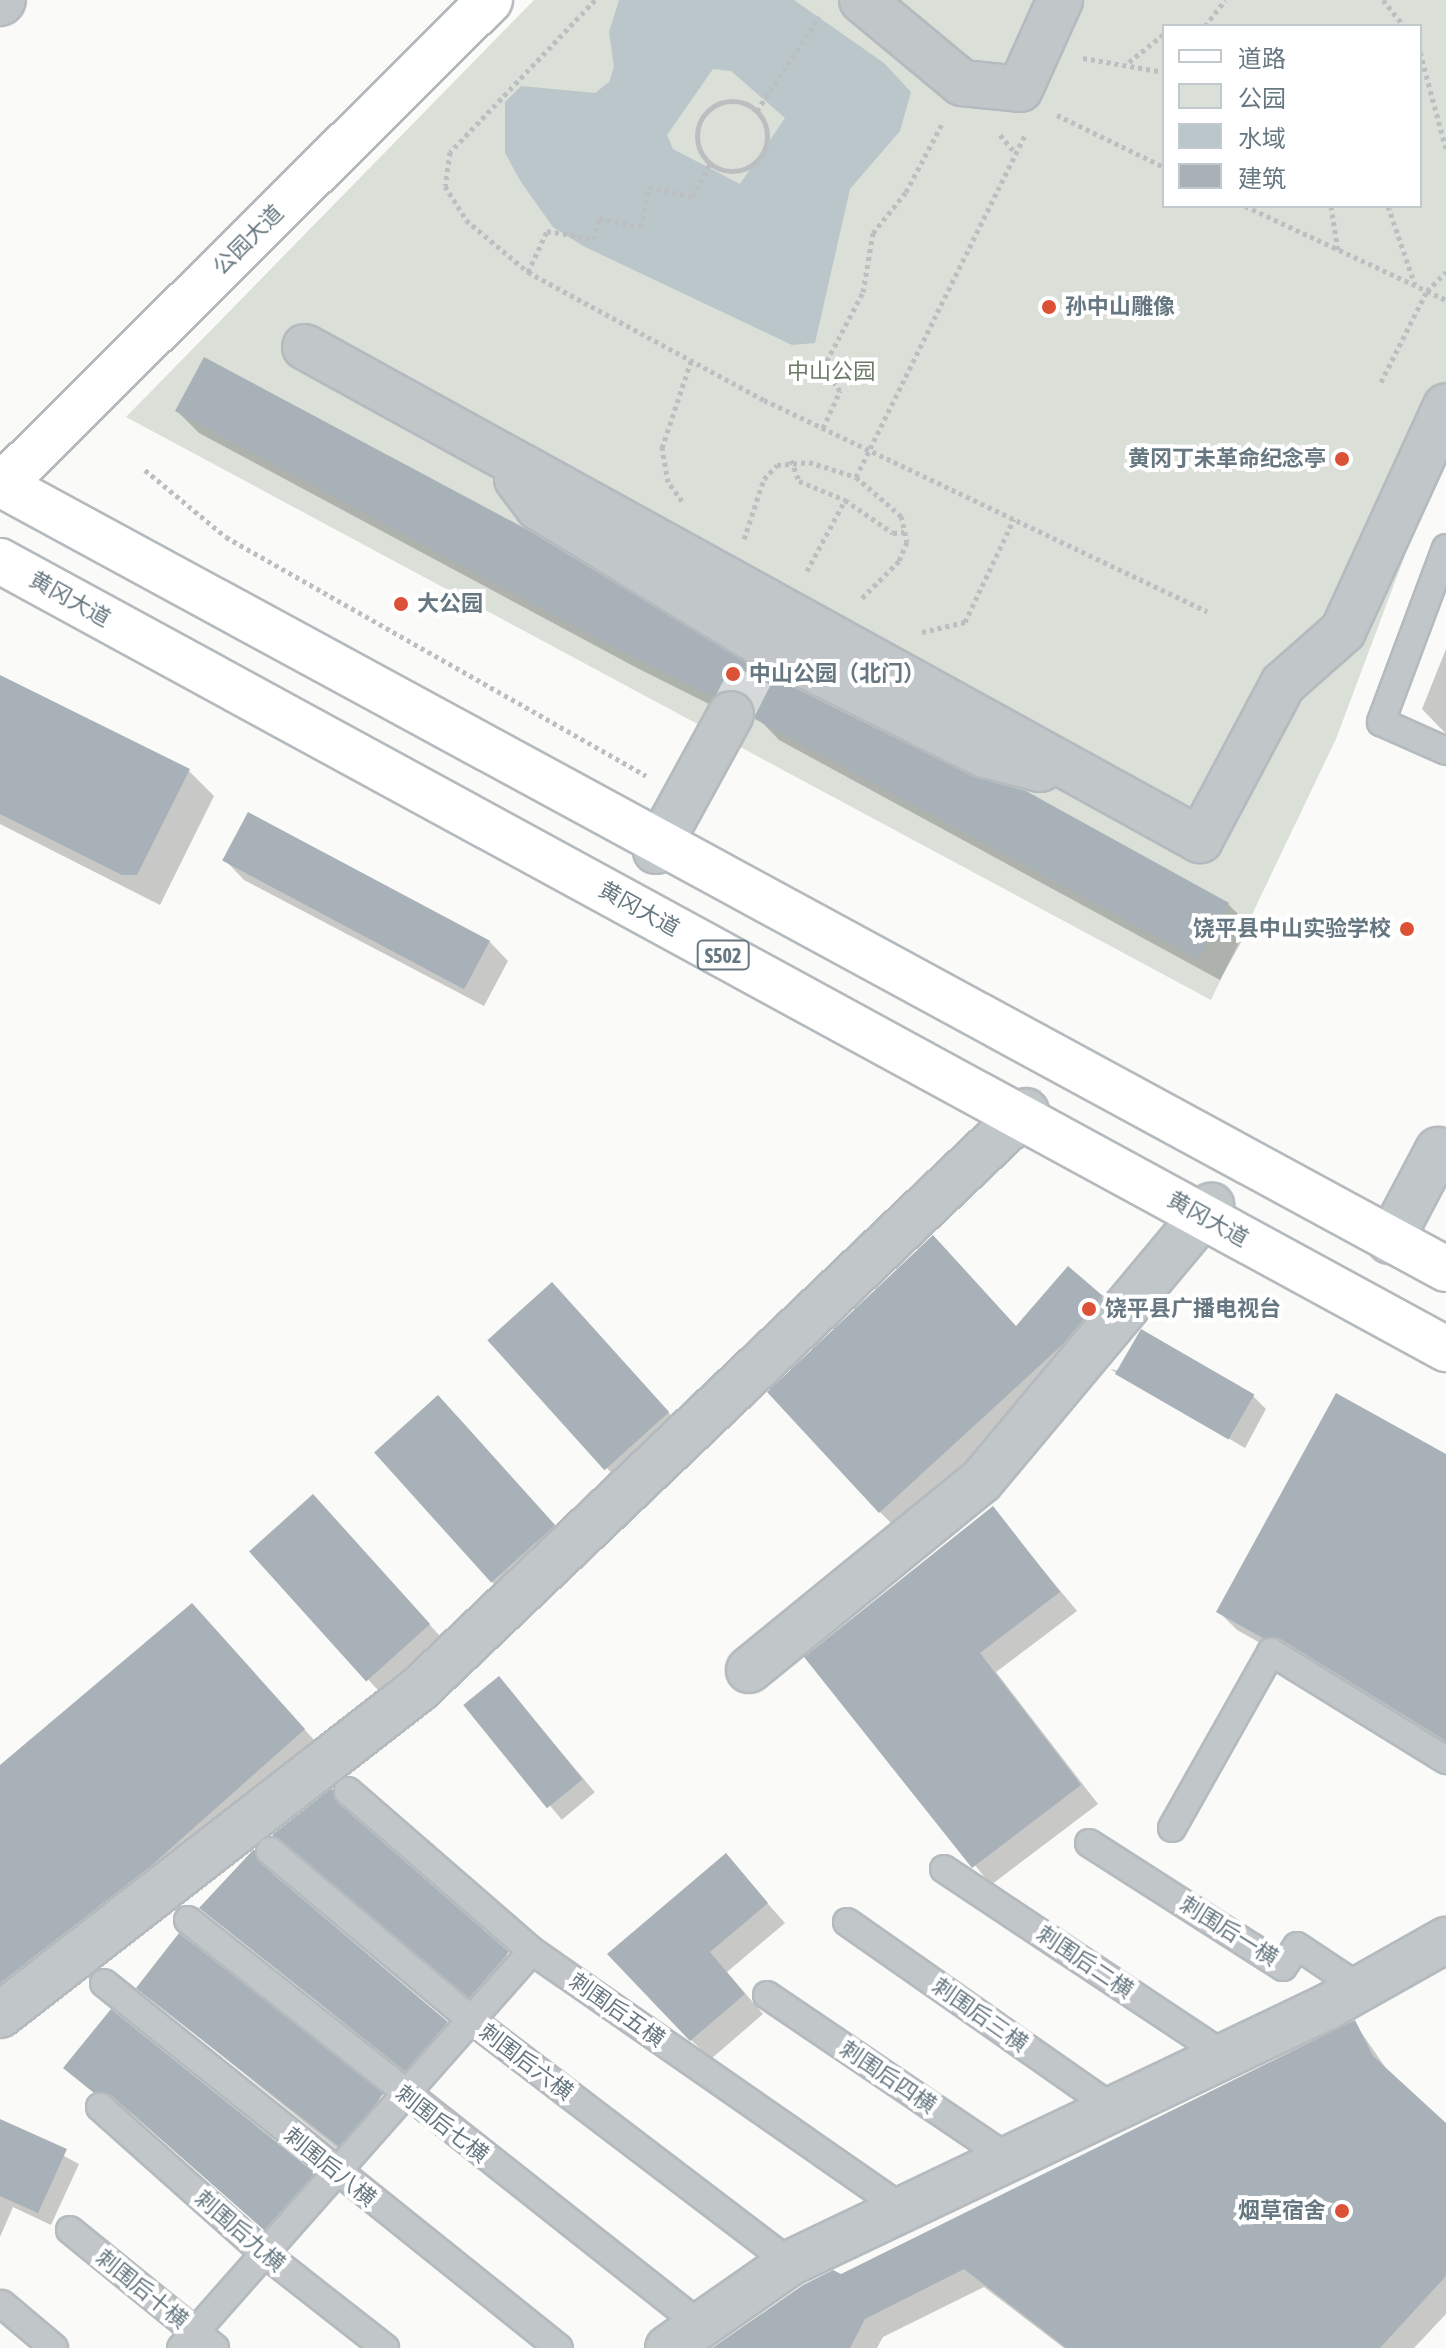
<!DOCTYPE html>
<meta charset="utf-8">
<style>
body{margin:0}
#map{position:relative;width:1446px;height:2348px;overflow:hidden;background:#fafaf8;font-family:"Asap Condensed","Noto Sans SC",sans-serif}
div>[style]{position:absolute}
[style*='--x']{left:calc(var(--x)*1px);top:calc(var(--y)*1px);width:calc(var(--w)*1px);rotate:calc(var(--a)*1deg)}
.green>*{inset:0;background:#dadfd7}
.water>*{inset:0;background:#bac6c9}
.shadow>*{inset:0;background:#0003;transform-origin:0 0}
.building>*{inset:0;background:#a8b1b7;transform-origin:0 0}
.street-tunnel>*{height:44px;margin-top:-22px;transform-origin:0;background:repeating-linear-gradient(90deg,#d5d9da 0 44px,transparent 0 66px)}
.path>*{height:5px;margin-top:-2.5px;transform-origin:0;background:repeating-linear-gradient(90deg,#bcbfc1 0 4px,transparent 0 8px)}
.path>.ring{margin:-2.5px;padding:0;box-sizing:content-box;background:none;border:5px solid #bcbfc1;border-radius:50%}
.roads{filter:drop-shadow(2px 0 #b4babe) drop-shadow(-2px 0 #b4babe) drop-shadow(0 2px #b4babe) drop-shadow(0 -2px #b4babe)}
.lane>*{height:26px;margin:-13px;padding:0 13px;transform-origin:13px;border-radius:13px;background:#c1c6c9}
.street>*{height:44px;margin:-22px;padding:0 22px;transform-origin:22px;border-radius:22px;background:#c1c6c9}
.secondary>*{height:44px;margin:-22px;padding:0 22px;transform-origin:22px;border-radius:22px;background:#fff}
.primary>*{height:44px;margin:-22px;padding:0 22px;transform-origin:22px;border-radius:22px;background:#fff}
.dots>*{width:22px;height:22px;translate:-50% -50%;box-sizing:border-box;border:4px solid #fff;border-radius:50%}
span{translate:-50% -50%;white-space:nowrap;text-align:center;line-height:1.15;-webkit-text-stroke:8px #fff;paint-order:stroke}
.shield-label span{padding:2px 6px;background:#fff;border:2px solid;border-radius:6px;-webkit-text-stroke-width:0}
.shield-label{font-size:20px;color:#667781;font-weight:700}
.street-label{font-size:22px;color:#667781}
.poi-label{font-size:22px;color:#667781;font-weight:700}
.left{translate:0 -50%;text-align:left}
.right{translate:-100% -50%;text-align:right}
.park-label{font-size:22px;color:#6a7a65}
.legend{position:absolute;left:1162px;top:24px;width:260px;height:184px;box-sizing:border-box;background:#fff;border:2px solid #c2c9cd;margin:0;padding:10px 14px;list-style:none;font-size:24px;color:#667781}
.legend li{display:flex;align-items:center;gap:16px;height:40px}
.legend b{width:40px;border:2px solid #c2c9cd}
</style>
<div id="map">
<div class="green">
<i style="clip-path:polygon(evenodd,534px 0,1446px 0,1446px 446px,1336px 739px,1211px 1000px,126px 417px,534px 0,1164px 26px,1420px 26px,1420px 206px,1164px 206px,1164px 26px)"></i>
</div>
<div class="water">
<i style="clip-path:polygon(evenodd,619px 0,794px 0,884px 63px,911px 92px,900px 131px,850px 189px,815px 343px,792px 345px,583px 246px,553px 227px,521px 182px,505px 153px,505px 102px,521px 86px,595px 93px,609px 82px,614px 67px,609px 32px,619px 0,713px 69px,731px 71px,785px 118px,740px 184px,673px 149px,667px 135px,713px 69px)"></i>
</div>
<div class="shadow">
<i style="clip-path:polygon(177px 411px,754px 670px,973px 779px,1025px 793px,1228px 904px,1250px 926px,1220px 980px,779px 740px,755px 715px,737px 718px,637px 668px,199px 433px)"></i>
<i style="clip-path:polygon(1446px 649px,1446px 734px,1422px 709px)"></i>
<i style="clip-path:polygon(0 677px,189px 771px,214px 796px,160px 905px,0 824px)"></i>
<i style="clip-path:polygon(225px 860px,489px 941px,508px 961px,484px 1006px,244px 880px)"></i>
<i style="clip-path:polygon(1068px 1268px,1119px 1315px,1079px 1362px,897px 1529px,880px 1512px)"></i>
<i style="clip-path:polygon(571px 1304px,687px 1433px,625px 1488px,490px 1340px)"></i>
<i style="clip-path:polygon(1110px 1369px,1253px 1396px,1266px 1409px,1245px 1448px)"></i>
<i style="clip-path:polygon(458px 1417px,573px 1546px,512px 1602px,492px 1582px)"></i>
<i style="clip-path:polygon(1446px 1457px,1446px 1746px,1237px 1630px,1218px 1611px)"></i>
<i style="clip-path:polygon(993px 1509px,1077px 1611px,996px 1672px,1098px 1804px,991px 1885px,807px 1658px)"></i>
<i style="clip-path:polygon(332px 1516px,448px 1645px,386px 1699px,251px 1551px)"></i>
<i style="clip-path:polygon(211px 1625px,323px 1750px,0 2019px,0 1769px)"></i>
<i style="left:499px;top:1678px;width:149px;height:43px;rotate:50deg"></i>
<i style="clip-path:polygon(332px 1791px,355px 1821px,527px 1973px,490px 2016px,277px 1836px)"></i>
<i style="clip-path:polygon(254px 1852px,277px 1880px,466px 2042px,425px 2089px,202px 1908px)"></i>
<i style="clip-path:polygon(725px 1856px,785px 1923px,727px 1972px,763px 2014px,711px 2059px,691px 2040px)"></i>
<i style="left:179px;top:1936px;width:286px;height:66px;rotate:39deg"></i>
<i style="clip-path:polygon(1354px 2022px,1390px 2074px,1446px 2126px,1446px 2314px,1414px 2348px,1064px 2348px,984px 2287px,883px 2337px,877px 2348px,721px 2348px,841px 2276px)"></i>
<i style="clip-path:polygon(66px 2068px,313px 2174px,333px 2193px,285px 2248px,132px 2114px,115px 2111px)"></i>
<i style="clip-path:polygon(0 2122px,79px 2164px,51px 2225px,13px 2207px,0 2237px)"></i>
</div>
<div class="building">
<i style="clip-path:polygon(204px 357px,528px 530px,755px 668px,974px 777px,1026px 791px,1229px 903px,1198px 959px,755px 719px,742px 692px,714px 697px,613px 647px,175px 411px)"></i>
<i style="clip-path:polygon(0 675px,190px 769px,137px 875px,122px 875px,0 814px)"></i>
<i style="left:248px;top:812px;width:274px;height:55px;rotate:28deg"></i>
<i style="clip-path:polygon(933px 1235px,1016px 1326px,1068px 1266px,1103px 1296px,1062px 1345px,879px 1513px,767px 1392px)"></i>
<i style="left:552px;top:1282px;width:175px;height:87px;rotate:48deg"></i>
<i style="left:1141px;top:1329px;width:131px;height:52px;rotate:30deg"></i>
<i style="clip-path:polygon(1336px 1393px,1446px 1454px,1446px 1741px,1279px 1638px,1263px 1638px,1216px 1612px)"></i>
<i style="left:438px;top:1395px;width:175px;height:86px;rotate:48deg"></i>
<i style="left:313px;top:1494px;width:175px;height:86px;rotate:48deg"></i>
<i style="clip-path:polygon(993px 1506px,1060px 1592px,980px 1653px,1081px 1785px,972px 1868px,804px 1657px)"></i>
<i style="clip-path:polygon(192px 1603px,305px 1729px,152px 1865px,0 1983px,0 1765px)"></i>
<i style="left:499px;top:1676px;width:133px;height:46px;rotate:51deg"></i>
<i style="clip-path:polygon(332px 1788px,338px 1803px,509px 1952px,469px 1998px,272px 1835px)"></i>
<i style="clip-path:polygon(254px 1849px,260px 1863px,448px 2022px,405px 2071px,199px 1908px)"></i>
<i style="clip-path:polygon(726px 1853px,768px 1903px,710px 1952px,745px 1994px,690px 2041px,607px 1954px)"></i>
<i style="left:179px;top:1933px;width:260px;height:70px;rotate:38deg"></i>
<i style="clip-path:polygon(111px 2009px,315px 2173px,264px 2230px,111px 2095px,94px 2093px,63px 2068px)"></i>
<i style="clip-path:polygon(1355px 2020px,1373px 2056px,1446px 2123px,1446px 2276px,1380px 2348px,1066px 2348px,964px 2269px,865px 2319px,850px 2348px,712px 2348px,803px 2285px,833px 2270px,841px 2274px)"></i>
<i style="clip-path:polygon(0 2119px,67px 2149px,38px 2213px,0 2196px)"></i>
</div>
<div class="street-tunnel">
<i style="--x:731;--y:714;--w:76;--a:-62.8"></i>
</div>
<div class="path">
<i style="--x:595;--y:0;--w:210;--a:133.6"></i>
<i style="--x:450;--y:152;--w:34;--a:98"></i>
<i style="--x:445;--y:186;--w:40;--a:58"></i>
<i style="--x:466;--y:220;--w:81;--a:40"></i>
<i style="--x:528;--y:272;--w:268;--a:28.5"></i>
<i style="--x:764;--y:400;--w:491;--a:25.5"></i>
<i style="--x:1383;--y:0;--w:33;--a:51"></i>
<i style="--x:1205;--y:26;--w:33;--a:-52"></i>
<i style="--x:1420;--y:52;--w:100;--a:75"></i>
<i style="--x:1083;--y:58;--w:82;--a:9.8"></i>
<i style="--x:1129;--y:62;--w:45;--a:-38.7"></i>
<i class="ring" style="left:697px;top:101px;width:65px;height:65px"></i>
<i style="--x:757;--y:111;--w:113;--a:-56.6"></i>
<i style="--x:1057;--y:115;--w:119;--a:25.9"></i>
<i style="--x:1000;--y:135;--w:23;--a:49"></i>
<i style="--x:1245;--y:206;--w:201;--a:25"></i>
<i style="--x:1427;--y:291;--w:27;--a:-45"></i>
<i style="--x:1331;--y:206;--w:46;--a:81.2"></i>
<i style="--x:1388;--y:206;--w:83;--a:71.1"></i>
<i style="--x:528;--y:272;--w:45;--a:-65.1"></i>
<i style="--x:547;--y:231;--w:48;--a:9.7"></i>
<i style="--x:594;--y:239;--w:22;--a:-77"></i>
<i style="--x:599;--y:218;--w:43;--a:12.1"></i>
<i style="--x:641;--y:227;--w:41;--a:-78.7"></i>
<i style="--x:649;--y:187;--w:45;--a:12.8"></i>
<i style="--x:693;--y:197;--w:37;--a:-63"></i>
<i style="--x:1381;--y:382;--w:102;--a:-63.2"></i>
<i style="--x:1427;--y:291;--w:21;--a:25"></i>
<i style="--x:823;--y:428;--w:41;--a:-65.3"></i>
<i style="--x:840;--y:391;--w:29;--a:-126"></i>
<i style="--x:823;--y:368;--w:86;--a:-62.2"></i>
<i style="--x:863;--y:292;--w:60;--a:-80.4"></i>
<i style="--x:873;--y:233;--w:53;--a:-51.2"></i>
<i style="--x:906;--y:192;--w:79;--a:-62.1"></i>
<i style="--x:791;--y:460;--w:22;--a:69"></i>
<i style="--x:799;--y:481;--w:50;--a:22.4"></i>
<i style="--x:845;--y:500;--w:58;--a:34.5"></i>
<i style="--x:893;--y:533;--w:11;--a:-5"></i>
<i style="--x:145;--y:470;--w:105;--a:39.6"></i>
<i style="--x:226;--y:537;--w:483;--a:29.6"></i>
<i style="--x:856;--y:477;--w:381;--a:-63.7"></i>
<i style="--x:682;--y:501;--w:24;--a:-126"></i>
<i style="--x:668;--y:482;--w:35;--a:-100"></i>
<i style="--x:662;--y:448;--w:92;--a:-71.6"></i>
<i style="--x:744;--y:539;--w:63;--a:-71.6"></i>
<i style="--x:764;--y:479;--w:19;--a:-47"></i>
<i style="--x:777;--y:465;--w:32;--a:-5"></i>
<i style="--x:809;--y:462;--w:49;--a:17.7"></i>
<i style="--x:856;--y:477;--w:60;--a:40.9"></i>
<i style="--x:901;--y:516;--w:27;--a:77"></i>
<i style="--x:907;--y:542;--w:21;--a:113"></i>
<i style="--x:899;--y:561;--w:55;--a:135"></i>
<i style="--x:807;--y:571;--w:81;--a:-61.8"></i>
<i style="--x:922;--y:632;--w:44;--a:-13.1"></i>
<i style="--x:965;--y:622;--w:114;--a:-64.6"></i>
</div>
<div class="roads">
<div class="lane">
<i style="--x:1446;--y:548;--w:186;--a:110.5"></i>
<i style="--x:1381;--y:722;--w:71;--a:24"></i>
<i style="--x:348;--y:1791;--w:244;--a:41"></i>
<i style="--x:532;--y:1951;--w:452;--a:34.8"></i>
<i style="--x:1172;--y:1828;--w:202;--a:-60.6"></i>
<i style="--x:1271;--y:1652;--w:206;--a:31.7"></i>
<i style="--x:1089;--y:1843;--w:230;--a:32.6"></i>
<i style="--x:1283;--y:1967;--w:25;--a:-56"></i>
<i style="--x:1297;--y:1946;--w:76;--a:33.7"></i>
<i style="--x:270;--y:1851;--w:261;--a:40"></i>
<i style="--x:470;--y:2019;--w:402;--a:37.3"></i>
<i style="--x:944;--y:1869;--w:338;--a:33.6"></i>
<i style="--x:188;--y:1920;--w:651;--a:38.33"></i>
<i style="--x:847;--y:1922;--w:326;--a:35"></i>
<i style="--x:104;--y:1983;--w:583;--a:38.74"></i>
<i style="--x:767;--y:1995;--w:292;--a:34.1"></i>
<i style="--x:100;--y:2107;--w:220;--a:41.7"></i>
<i style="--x:264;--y:2253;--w:154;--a:38.1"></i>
<i style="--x:70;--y:2230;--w:187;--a:39.1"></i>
<i style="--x:2;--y:2304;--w:68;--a:40.2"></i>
<i style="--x:181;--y:2348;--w:530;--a:-48.52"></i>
</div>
<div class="street">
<i style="--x:862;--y:0;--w:130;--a:39.7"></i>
<i style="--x:962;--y:83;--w:58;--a:5.9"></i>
<i style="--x:1020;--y:89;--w:98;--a:-65.8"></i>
<i style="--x:0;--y:3;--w:4;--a:-45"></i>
<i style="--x:305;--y:347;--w:1022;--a:28.85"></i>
<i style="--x:1200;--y:840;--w:177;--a:-62"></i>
<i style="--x:1283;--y:684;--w:80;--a:-41.5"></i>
<i style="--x:1343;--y:631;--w:247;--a:-65.4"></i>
<i style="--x:517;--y:479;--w:35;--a:53"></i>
<i style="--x:538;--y:507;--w:267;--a:31.4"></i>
<i style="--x:766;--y:646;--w:245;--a:26.5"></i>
<i style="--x:985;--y:755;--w:57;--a:14.3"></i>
<i style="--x:656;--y:851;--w:156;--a:-61.3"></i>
<i style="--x:1390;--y:1241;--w:103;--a:-62.2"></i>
<i style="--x:749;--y:1670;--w:299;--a:-39.2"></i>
<i style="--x:981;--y:1481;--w:359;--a:-50.1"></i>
<i style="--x:0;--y:2015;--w:531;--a:-37.88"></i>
<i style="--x:419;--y:1689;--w:838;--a:-43.6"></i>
<i style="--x:668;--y:2348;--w:149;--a:-34.9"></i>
<i style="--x:790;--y:2263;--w:595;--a:-25.49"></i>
<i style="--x:1327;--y:2007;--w:137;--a:-29.4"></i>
</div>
<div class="secondary">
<i style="--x:7;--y:480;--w:681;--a:-44.82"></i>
</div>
<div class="primary">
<i style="--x:0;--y:484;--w:1645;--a:28.5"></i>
<i style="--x:0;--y:561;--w:1647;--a:28.59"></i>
</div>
</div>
<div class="dots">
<i style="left:1049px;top:307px;background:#dc5236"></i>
<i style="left:1342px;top:459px;background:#dc5236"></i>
<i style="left:401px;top:604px;background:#dc5236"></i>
<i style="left:733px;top:674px;background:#dc5236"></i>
<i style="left:1407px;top:929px;background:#dc5236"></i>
<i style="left:1089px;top:1309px;background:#dc5236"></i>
<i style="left:1342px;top:2211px;background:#dc5236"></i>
</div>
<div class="shield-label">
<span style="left:723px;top:955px">S502</span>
</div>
<div class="street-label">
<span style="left:248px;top:240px;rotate:-45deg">公园大道</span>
<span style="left:70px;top:599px;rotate:29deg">黄冈大道</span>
<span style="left:639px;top:909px;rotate:29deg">黄冈大道</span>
<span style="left:1208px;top:1219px;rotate:29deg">黄冈大道</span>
<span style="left:1229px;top:1931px;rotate:32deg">刺围后一横</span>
<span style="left:1085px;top:1962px;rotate:34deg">刺围后二横</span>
<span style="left:617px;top:2010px;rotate:35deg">刺围后五横</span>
<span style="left:980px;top:2015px;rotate:35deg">刺围后三横</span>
<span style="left:526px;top:2062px;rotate:37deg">刺围后六横</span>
<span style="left:888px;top:2077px;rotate:34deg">刺围后四横</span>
<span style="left:442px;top:2124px;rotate:38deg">刺围后七横</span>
<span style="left:330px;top:2167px;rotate:39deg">刺围后八横</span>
<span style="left:240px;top:2231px;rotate:41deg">刺围后九横</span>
<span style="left:142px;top:2289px;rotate:39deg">刺围后十横</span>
</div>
<div class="poi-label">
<span class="left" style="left:1065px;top:307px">孙中山雕像</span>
<span class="right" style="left:1326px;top:459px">黄冈丁未革命纪念亭</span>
<span class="left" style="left:417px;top:604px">大公园</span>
<span class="left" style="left:749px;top:674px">中山公园（北门）</span>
<span class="right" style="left:1391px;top:929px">饶平县中山实验学校</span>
<span class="left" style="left:1105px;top:1309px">饶平县广播电视台</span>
<span class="right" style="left:1326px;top:2211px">烟草宿舍</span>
</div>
<div class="park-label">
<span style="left:831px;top:372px">中山公园</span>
</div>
<ul class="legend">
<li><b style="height:10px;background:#fff"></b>道路</li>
<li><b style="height:22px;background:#dadfd7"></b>公园</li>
<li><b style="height:22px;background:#bac6c9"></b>水域</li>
<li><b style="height:22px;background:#a8b1b7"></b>建筑</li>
</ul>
</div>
